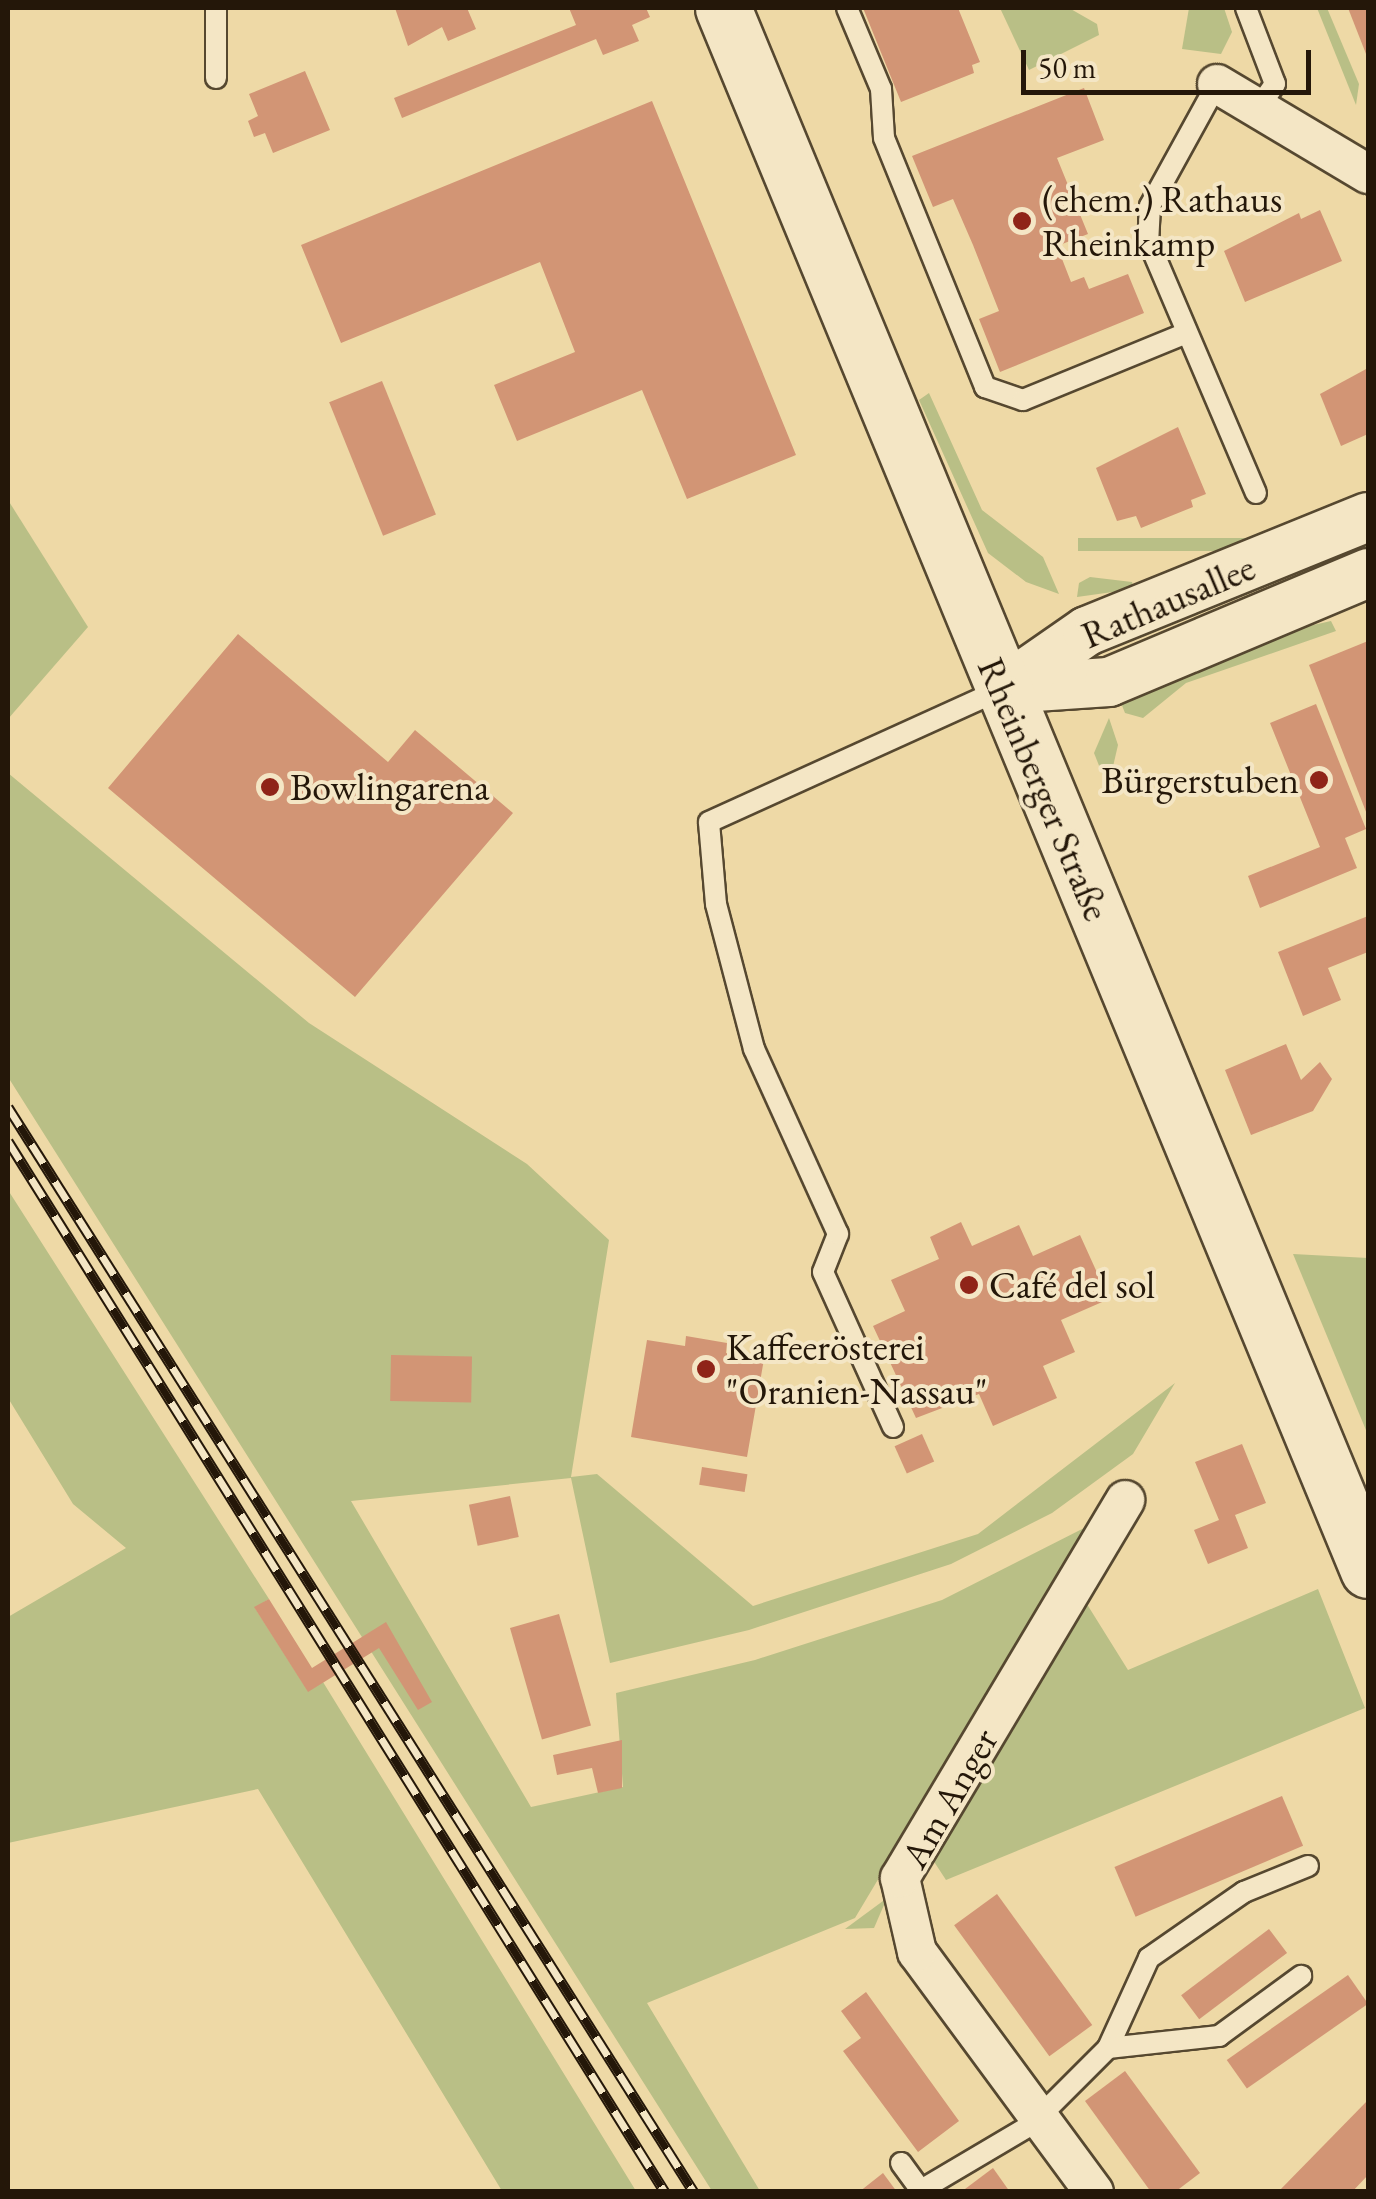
<!DOCTYPE html>
<meta charset="utf-8">
<style>
body{margin:0}
#map{position:relative;width:1376px;height:2199px;overflow:hidden;background:#eed9a6;font-family:"EB Garamond",serif}
div>[style]{position:absolute}
[style*='--x']{left:calc(var(--x)*1px);top:calc(var(--y)*1px);width:calc(var(--w)*1px);rotate:calc(var(--a)*1deg)}
.green>*{inset:0;background:#b9bf86;transform-origin:0 0}
.building>*{inset:0;background:#d29575;transform-origin:0 0}
.roads{filter:drop-shadow(2px 0 #564830) drop-shadow(-2px 0 #564830) drop-shadow(0 2px #564830) drop-shadow(0 -2px #564830)}
.service>*{height:20px;margin:-10px;padding:0 10px;transform-origin:10px;border-radius:10px;background:#f4e6c5}
.minor>*{height:38px;margin:-19px;padding:0 19px;transform-origin:19px;border-radius:19px;background:#f4e6c5}
.tertiary>*{height:48px;margin:-24px;padding:0 24px;transform-origin:24px;border-radius:24px;background:#f4e6c5}
.secondary>*{height:55px;margin:-27.5px;padding:0 27.5px;transform-origin:27.5px;border-radius:27.5px;background:#f4e6c5}
.rail>*{height:11px;margin-top:-5.5px;transform-origin:0;background:repeating-linear-gradient(90deg,#f4e6c5 0 22px,#241709 0 44px);box-sizing:border-box;border-block:2px solid #241709}
.dots>*{width:28px;height:28px;translate:-50% -50%;box-sizing:border-box;border:5px solid #f4e6c5;border-radius:50%}
span{translate:-50% -50%;white-space:nowrap;text-align:center;line-height:1.15;-webkit-text-stroke:8px #f4e6c5;paint-order:stroke}
.poi-label{font-size:38px;color:#241709}
.left{translate:0 -50%;text-align:left}
.right{translate:-100% -50%;text-align:right}
.street-label{font-size:38px;color:#241709}
.frame{position:absolute;inset:0;border:10px solid #241709;pointer-events:none}
.scale{position:absolute;left:1021px;top:50px;width:290px;height:45px;box-sizing:border-box;border:5px solid #241709;border-top:0;padding-left:12px;font-size:30px;line-height:35px;white-space:nowrap;color:#241709;-webkit-text-stroke:8px #f4e6c5;paint-order:stroke}
</style>
<div id="map">
<div class="green">
<i style="clip-path:polygon(1000px 8px,1069px 8px,1097px 24px,1099px 35px,1029px 70px)"></i>
<i style="clip-path:polygon(1189px 8px,1224px 8px,1232px 32px,1221px 54px,1182px 49px)"></i>
<i style="clip-path:polygon(1317px 8px,1327px 8px,1359px 84px,1356px 105px)"></i>
<i style="clip-path:polygon(929px 393px,982px 510px,1043px 557px,1059px 594px,1026px 582px,988px 553px,919px 400px)"></i>
<i style="clip-path:polygon(8px 500px,88px 627px,8px 719px)"></i>
<i style="left:1368px;top:538px;width:13px;height:290px;rotate:90deg"></i>
<i style="clip-path:polygon(1090px 577px,1132px 582px,1134px 589px,1077px 597px,1079px 583px)"></i>
<i style="clip-path:polygon(1331px 621px,1336px 631px,1186px 683px,1143px 718px,1125px 713px,1121px 703px,1133px 692px,1265px 636px)"></i>
<i style="clip-path:polygon(1109px 718px,1118px 745px,1108px 788px,1094px 753px)"></i>
<i style="clip-path:polygon(8px 773px,309px 1023px,527px 1164px,609px 1240px,571px 1477px,597px 1474px,753px 1606px,978px 1534px,1175px 1383px,1133px 1454px,1052px 1513px,951px 1564px,749px 1630px,610px 1663px,571px 1478px,351px 1501px,531px 1807px,623px 1787px,616px 1693px,755px 1660px,942px 1600px,1090px 1525px,855px 1918px,647px 2003px,760px 2191px,712px 2191px,8px 1077px)"></i>
<i style="clip-path:polygon(8px 1190px,269px 1599px,255px 1608px,308px 1691px,323px 1682px,636px 2191px,502px 2191px,258px 1789px,8px 1843px,8px 1617px,126px 1548px,73px 1504px,8px 1398px)"></i>
<i style="clip-path:polygon(1293px 1254px,1368px 1258px,1368px 1435px)"></i>
<i style="clip-path:polygon(1318px 1589px,1365px 1708px,946px 1880px,931px 1857px,1085px 1601px,1128px 1670px)"></i>
<i style="clip-path:polygon(887px 1898px,874px 1928px,845px 1929px)"></i>
</div>
<div class="building">
<i style="clip-path:polygon(395px 8px,467px 8px,476px 29px,448px 41px,442px 27px,408px 46px)"></i>
<i style="clip-path:polygon(569px 8px,646px 8px,650px 17px,632px 25px,639px 41px,603px 55px,596px 39px,402px 118px,394px 98px,576px 25px)"></i>
<i style="clip-path:polygon(863px 8px,958px 8px,980px 62px,972px 65px,974px 73px,901px 102px)"></i>
<i style="clip-path:polygon(1348px 8px,1368px 8px,1368px 59px)"></i>
<i style="clip-path:polygon(305px 71px,330px 130px,273px 153px,265px 133px,254px 137px,248px 121px,258px 116px,249px 94px)"></i>
<i style="clip-path:polygon(1084px 88px,1104px 140px,1057px 158px,1088px 234px,1057px 246px,1071px 282px,1084px 277px,1089px 289px,1128px 274px,1144px 313px,1000px 372px,979px 319px,999px 311px,973px 245px,953px 199px,933px 207px,912px 156px)"></i>
<i style="clip-path:polygon(652px 101px,796px 455px,687px 499px,642px 390px,517px 441px,494px 385px,575px 352px,540px 262px,341px 343px,301px 245px)"></i>
<i style="clip-path:polygon(1320px 210px,1342px 261px,1245px 302px,1224px 251px,1299px 213px,1301px 219px)"></i>
<i style="clip-path:polygon(1368px 368px,1368px 434px,1341px 446px,1320px 394px)"></i>
<i style="left:382px;top:381px;width:144px;height:57px;rotate:68deg"></i>
<i style="clip-path:polygon(1178px 427px,1206px 494px,1191px 500px,1193px 507px,1141px 528px,1136px 516px,1117px 521px,1096px 468px)"></i>
<i style="clip-path:polygon(238px 634px,388px 762px,415px 730px,513px 813px,355px 997px,108px 788px)"></i>
<i style="clip-path:polygon(1368px 641px,1368px 817px,1309px 665px)"></i>
<i style="clip-path:polygon(1316px 704px,1366px 829px,1345px 838px,1357px 868px,1260px 908px,1248px 876px,1320px 847px,1270px 723px)"></i>
<i style="clip-path:polygon(1368px 916px,1368px 952px,1328px 968px,1341px 1000px,1303px 1016px,1278px 952px)"></i>
<i style="clip-path:polygon(1286px 1044px,1301px 1080px,1320px 1062px,1332px 1079px,1313px 1111px,1251px 1135px,1225px 1070px)"></i>
<i style="clip-path:polygon(961px 1222px,972px 1246px,1019px 1225px,1033px 1256px,1080px 1235px,1109px 1299px,1061px 1320px,1075px 1352px,1043px 1366px,1057px 1398px,993px 1426px,979px 1394px,916px 1418px,873px 1326px,905px 1311px,891px 1280px,939px 1259px,930px 1237px)"></i>
<i style="clip-path:polygon(686px 1336px,727px 1343px,726px 1353px,764px 1359px,747px 1457px,631px 1437px,647px 1340px,685px 1346px)"></i>
<i style="left:391px;top:1355px;width:81px;height:46px;rotate:1deg"></i>
<i style="left:922px;top:1434px;width:30px;height:30px;rotate:66deg"></i>
<i style="clip-path:polygon(1242px 1444px,1266px 1503px,1235px 1515px,1248px 1548px,1208px 1564px,1194px 1530px,1219px 1520px,1195px 1462px)"></i>
<i style="left:702px;top:1467px;width:46px;height:18px;rotate:9deg"></i>
<i style="left:510px;top:1496px;width:42px;height:42px;rotate:78deg"></i>
<i style="clip-path:polygon(269px 1599px,312px 1668px,386px 1622px,432px 1702px,418px 1710px,379px 1648px,308px 1692px,254px 1607px)"></i>
<i style="left:559px;top:1614px;width:116px;height:51px;rotate:74deg"></i>
<i style="clip-path:polygon(622px 1740px,622px 1788px,598px 1793px,592px 1768px,557px 1775px,553px 1755px)"></i>
<i style="left:1282px;top:1796px;width:54px;height:182px;rotate:67deg"></i>
<i style="left:997px;top:1894px;width:162px;height:53px;rotate:54deg"></i>
<i style="left:1269px;top:1929px;width:30px;height:110px;rotate:53deg"></i>
<i style="left:1348px;top:1975px;width:35px;height:148px;rotate:55deg"></i>
<i style="clip-path:polygon(866px 1992px,959px 2121px,918px 2152px,843px 2051px,861px 2038px,841px 2011px)"></i>
<i style="clip-path:polygon(1125px 2071px,1200px 2173px,1175px 2192px,1151px 2192px,1085px 2101px)"></i>
<i style="clip-path:polygon(1368px 2100px,1368px 2175px,1352px 2192px,1278px 2192px)"></i>
<i style="clip-path:polygon(993px 2168px,1010px 2192px,961px 2192px)"></i>
<i style="clip-path:polygon(883px 2173px,897px 2192px,859px 2192px)"></i>
</div>
<div class="roads">
<div class="service">
<i style="--x:847;--y:8;--w:88;--a:67.2"></i>
<i style="--x:881;--y:89;--w:49;--a:86.5"></i>
<i style="--x:884;--y:138;--w:269;--a:67.9"></i>
<i style="--x:985;--y:387;--w:40;--a:18.9"></i>
<i style="--x:1023;--y:400;--w:176;--a:-22.3"></i>
<i style="--x:1246;--y:8;--w:81;--a:69.1"></i>
<i style="--x:1275;--y:84;--w:29;--a:125"></i>
<i style="--x:216;--y:78;--w:70;--a:-90"></i>
<i style="--x:1217;--y:84;--w:139;--a:118.8"></i>
<i style="--x:1150;--y:206;--w:34;--a:93"></i>
<i style="--x:1148;--y:240;--w:275;--a:66.9"></i>
<i style="--x:893;--y:1427;--w:170;--a:-114.3"></i>
<i style="--x:823;--y:1272;--w:41;--a:-68.5"></i>
<i style="--x:838;--y:1234;--w:203;--a:-114.4"></i>
<i style="--x:754;--y:1049;--w:150;--a:-104.7"></i>
<i style="--x:716;--y:904;--w:82;--a:-94.9"></i>
<i style="--x:709;--y:822;--w:320;--a:-24.4"></i>
<i style="--x:1108;--y:2048;--w:99;--a:-65.5"></i>
<i style="--x:1149;--y:1958;--w:116;--a:-34.8"></i>
<i style="--x:1244;--y:1892;--w:69;--a:-22.1"></i>
<i style="--x:1039;--y:2117;--w:98;--a:-45"></i>
<i style="--x:1108;--y:2048;--w:112;--a:-6.2"></i>
<i style="--x:1219;--y:2036;--w:102;--a:-36.2"></i>
<i style="--x:901;--y:2163;--w:36;--a:54"></i>
<i style="--x:921;--y:2190;--w:139;--a:-30.6"></i>
</div>
<div class="minor">
<i style="--x:1217;--y:84;--w:176;--a:30.8"></i>
<i style="--x:1094;--y:2192;--w:298;--a:-126.4"></i>
<i style="--x:917;--y:1952;--w:76;--a:-102.9"></i>
<i style="--x:900;--y:1878;--w:440;--a:-59.2"></i>
</div>
<div class="tertiary">
<i style="--x:1006;--y:689;--w:103;--a:-3.9"></i>
<i style="--x:1109;--y:682;--w:281;--a:-22.8"></i>
<i style="--x:1002;--y:690;--w:103;--a:-34.8"></i>
<i style="--x:1087;--y:631;--w:303;--a:-22.1"></i>
</div>
<div class="secondary">
<i style="--x:723;--y:8;--w:1690;--a:67.56"></i>
</div>
</div>
<div class="rail">
<i style="--x:8;--y:1107;--w:1284;--a:57.7"></i>
<i style="--x:8;--y:1141;--w:1239;--a:57.99"></i>
</div>
<div class="dots">
<i style="left:1022px;top:221px;background:#8f2418"></i>
<i style="left:1319px;top:780px;background:#8f2418"></i>
<i style="left:270px;top:787px;background:#8f2418"></i>
<i style="left:969px;top:1285px;background:#8f2418"></i>
<i style="left:706px;top:1369px;background:#8f2418"></i>
</div>
<div class="poi-label">
<span class="left" style="left:1042px;top:221px">(ehem.) Rathaus<br>Rheinkamp</span>
<span class="right" style="left:1299px;top:780px">Bürgerstuben</span>
<span class="left" style="left:290px;top:787px">Bowlingarena</span>
<span class="left" style="left:989px;top:1285px">Café del sol</span>
<span class="left" style="left:726px;top:1369px">Kaffeerösterei<br>"Oranien-Nassau"</span>
</div>
<div class="street-label">
<span style="left:1168px;top:601px;rotate:-23deg">Rathausallee</span>
<span style="left:1044px;top:789px;rotate:67deg">Rheinberger Straße</span>
<span style="left:949px;top:1798px;rotate:-60deg">Am Anger</span>
</div>
<div class="frame"></div>
<div class="scale">50 m</div>
</div>
